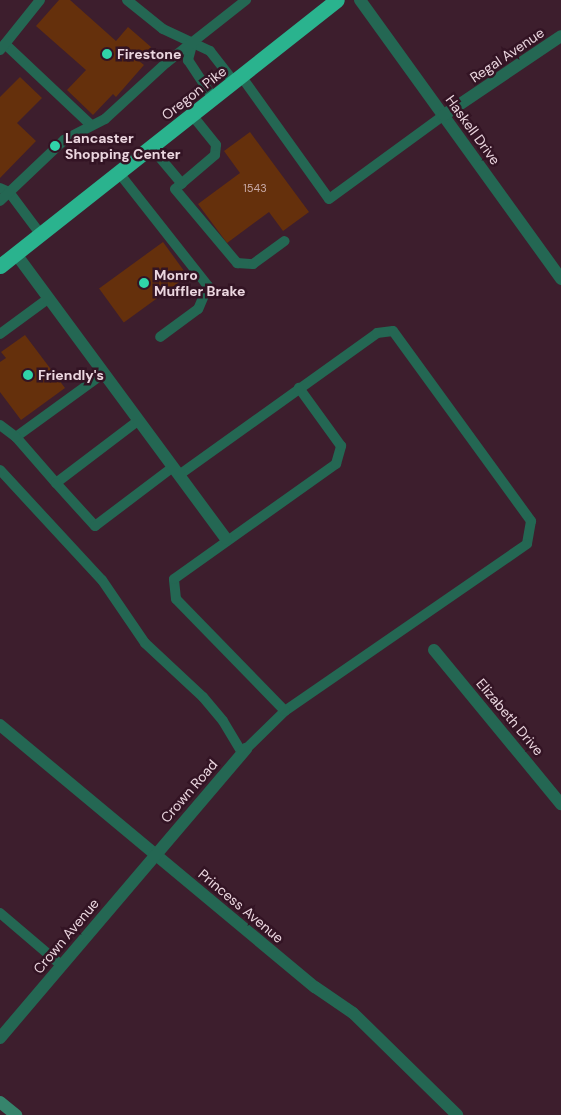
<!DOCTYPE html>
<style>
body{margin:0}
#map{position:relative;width:561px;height:1115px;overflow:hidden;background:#3d1e2d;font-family:"DM Sans",sans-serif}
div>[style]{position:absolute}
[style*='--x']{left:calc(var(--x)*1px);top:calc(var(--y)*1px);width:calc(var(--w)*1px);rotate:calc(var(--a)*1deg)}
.building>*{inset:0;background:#65300c;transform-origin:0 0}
.lane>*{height:10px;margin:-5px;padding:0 5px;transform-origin:5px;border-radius:5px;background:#246753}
.street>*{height:12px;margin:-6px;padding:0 6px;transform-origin:6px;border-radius:6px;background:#246753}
.secondary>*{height:12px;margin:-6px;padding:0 6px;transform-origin:6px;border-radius:6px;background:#36846c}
.highway>*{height:15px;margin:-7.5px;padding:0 7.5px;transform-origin:7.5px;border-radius:7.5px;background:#2ab38e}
.dots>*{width:14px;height:14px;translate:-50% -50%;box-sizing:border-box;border:2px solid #331424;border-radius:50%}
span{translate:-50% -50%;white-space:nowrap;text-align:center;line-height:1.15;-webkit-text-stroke:5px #331424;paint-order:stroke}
.number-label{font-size:11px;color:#caacaa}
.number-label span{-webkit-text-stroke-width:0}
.poi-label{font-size:14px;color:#ebd6df;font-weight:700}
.left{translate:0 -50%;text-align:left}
.street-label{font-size:14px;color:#ebd6df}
</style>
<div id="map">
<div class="building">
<i style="clip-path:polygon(59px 0,70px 0,116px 41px,128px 27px,151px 47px,139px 61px,144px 65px,116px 97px,113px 94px,93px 115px,67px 90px,86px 70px,36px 26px)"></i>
<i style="clip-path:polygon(20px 77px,42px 98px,17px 123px,36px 141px,0 178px,0 97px)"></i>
<i style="clip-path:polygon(250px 132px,309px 212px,283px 231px,269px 212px,227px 243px,198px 204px,240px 173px,224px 151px)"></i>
<i style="left:163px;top:242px;width:42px;height:79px;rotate:54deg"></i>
<i style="clip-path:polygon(25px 335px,65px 388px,21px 420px,0 392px,0 362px,6px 358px,1px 352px)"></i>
</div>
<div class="lane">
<i style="--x:127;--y:0;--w:46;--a:38.9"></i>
<i style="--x:163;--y:29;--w:52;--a:25.1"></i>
<i style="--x:210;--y:51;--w:39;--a:52"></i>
<i style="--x:5;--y:44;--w:117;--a:43.3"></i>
<i style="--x:192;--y:45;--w:16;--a:105"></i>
<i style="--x:188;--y:60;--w:45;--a:56.7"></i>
<i style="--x:0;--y:50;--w:64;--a:-51.3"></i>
<i style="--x:241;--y:76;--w:151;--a:54.4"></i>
<i style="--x:329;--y:199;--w:142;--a:-36.1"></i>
<i style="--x:192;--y:115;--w:38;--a:51"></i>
<i style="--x:216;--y:145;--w:10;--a:96"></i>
<i style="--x:215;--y:155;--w:52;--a:139.6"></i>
<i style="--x:175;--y:189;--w:97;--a:50"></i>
<i style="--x:237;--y:263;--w:16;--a:4"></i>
<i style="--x:253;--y:264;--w:39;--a:-36"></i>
<i style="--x:151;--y:147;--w:48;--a:50"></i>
<i style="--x:119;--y:173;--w:144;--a:51.8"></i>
<i style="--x:208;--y:286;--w:25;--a:113"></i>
<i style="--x:198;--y:309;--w:47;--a:143.6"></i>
<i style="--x:0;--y:188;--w:10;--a:24"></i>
<i style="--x:9;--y:192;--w:54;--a:53.3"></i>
<i style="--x:0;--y:201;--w:88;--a:-43.6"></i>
<i style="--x:64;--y:140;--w:46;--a:-27.1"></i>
<i style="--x:105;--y:119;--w:83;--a:-42.6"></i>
<i style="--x:166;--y:63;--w:102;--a:-38.2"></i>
<i style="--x:0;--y:334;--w:61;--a:-36.3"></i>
<i style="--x:104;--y:373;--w:109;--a:144"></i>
<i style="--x:16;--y:437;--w:61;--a:49"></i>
<i style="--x:56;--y:483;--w:104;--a:-37.2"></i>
<i style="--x:0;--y:425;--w:20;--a:37"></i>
<i style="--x:0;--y:470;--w:150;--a:47.2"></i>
<i style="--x:102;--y:580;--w:76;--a:55.7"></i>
<i style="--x:145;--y:643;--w:79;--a:43"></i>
<i style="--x:203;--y:697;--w:31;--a:50"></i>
<i style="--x:223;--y:721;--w:37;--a:59"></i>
<i style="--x:179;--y:475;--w:244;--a:-35.6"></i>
<i style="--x:377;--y:333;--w:16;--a:-7"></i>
<i style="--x:393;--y:331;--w:235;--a:54"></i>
<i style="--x:531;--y:521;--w:23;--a:100"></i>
<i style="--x:527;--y:544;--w:294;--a:145.4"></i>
<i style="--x:56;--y:483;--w:58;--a:47.8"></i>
<i style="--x:95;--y:526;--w:98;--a:-37.1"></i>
<i style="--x:246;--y:749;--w:54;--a:-44.3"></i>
<i style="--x:285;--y:711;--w:156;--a:-134.2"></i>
<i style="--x:176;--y:599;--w:20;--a:-96"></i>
<i style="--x:174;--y:579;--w:199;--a:-35.4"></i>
<i style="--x:336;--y:464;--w:19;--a:-74"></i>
<i style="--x:341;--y:446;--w:72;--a:-125.9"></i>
<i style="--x:0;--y:913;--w:80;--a:40.4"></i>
</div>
<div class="street">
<i style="--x:360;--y:0;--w:344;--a:54.2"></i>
<i style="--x:444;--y:115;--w:141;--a:-34"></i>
<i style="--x:16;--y:254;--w:354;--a:53.6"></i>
<i style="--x:434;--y:650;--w:200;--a:50.5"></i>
<i style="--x:0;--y:725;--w:410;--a:39.8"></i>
<i style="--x:315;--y:987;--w:46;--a:34.4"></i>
<i style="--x:353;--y:1013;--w:146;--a:44.4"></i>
<i style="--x:0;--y:1038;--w:380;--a:-49.6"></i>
</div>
<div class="secondary">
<i style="--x:0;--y:1102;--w:21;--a:39"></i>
</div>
<div class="highway">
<i style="--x:0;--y:266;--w:429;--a:-38.3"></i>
</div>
<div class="dots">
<i style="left:107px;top:54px;background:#30d4a9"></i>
<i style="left:55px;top:146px;background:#30d4a9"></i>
<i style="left:144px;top:283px;background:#30d4a9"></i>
<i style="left:28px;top:375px;background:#30d4a9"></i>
</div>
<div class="number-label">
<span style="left:255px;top:188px">1543</span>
</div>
<div class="poi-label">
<span class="left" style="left:117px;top:54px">Firestone</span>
<span class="left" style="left:65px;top:146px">Lancaster<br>Shopping Center</span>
<span class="left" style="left:154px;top:283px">Monro<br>Muffler Brake</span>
<span class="left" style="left:38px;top:375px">Friendly's</span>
</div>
<div class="street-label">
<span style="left:507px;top:55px;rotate:-34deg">Regal Avenue</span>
<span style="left:194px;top:93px;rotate:-38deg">Oregon Pike</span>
<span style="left:473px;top:130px;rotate:54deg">Haskell Drive</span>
<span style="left:510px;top:717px;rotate:50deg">Elizabeth Drive</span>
<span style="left:189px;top:791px;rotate:-49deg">Crown Road</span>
<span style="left:241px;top:906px;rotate:40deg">Princess Avenue</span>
<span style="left:66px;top:936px;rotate:-50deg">Crown Avenue</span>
</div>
</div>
